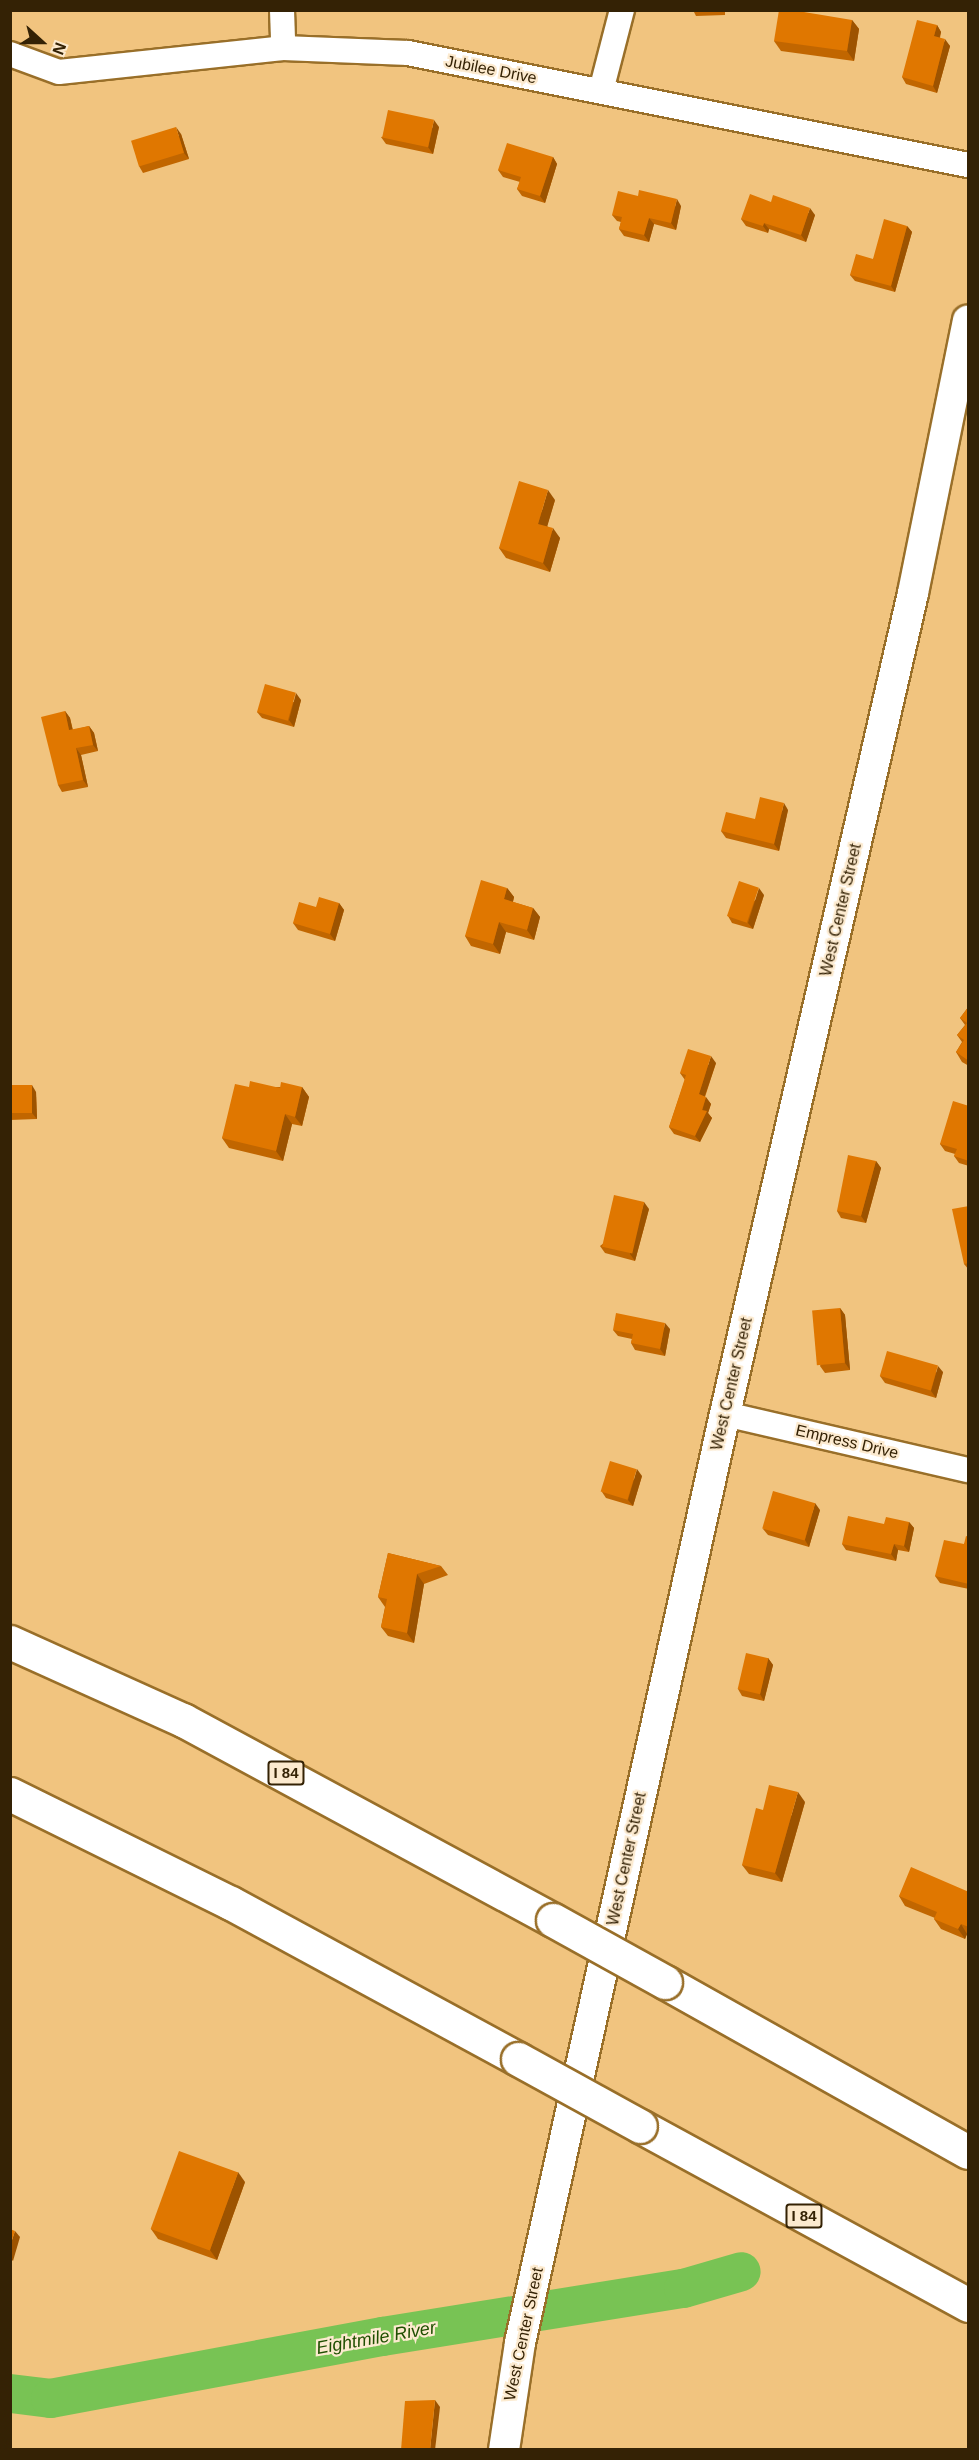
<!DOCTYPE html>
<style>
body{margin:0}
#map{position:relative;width:979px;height:2460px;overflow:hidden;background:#f1c47f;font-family:Helvetica,sans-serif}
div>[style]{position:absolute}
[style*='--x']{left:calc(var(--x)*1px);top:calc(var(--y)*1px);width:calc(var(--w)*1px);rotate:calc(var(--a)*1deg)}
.river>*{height:39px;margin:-19.5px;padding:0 19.5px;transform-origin:19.5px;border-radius:19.5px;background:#78c354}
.roads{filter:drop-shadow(2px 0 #996f29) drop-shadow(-2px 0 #996f29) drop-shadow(0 2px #996f29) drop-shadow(0 -2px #996f29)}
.minor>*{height:24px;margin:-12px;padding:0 12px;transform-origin:12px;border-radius:12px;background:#fff}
.tertiary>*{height:30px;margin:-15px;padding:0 15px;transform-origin:15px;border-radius:15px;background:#fff}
.motorway>*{height:33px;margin:-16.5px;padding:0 16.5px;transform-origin:16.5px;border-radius:16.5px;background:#fff}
.bridges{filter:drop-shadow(2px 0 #996f29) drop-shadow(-2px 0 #996f29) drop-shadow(0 2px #996f29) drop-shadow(0 -2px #996f29)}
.motorway-bridge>*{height:33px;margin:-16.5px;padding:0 16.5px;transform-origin:16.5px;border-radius:16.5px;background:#fff}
.wall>*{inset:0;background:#c16600}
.shaded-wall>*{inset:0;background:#9d5300}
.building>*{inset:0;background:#e07700;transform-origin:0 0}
span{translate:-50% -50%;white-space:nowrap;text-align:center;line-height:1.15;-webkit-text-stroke:4.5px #fceacf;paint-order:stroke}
.shield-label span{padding:2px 4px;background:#fceacf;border:2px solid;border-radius:4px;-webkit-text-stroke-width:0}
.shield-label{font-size:15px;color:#342205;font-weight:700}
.street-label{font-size:16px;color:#342205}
.water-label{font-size:18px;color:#1f4f00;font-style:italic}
.frame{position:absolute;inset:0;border:12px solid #342205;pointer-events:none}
.north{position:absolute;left:12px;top:12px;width:60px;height:60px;-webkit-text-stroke:4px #fceacf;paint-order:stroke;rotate:111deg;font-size:16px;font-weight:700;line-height:24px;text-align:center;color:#342205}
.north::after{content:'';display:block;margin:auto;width:21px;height:27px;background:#342205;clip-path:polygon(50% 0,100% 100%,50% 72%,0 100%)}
</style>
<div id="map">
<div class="river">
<i style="--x:10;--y:2393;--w:40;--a:7.1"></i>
<i style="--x:50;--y:2398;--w:338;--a:-10.6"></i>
<i style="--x:382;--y:2336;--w:305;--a:-9.1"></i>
<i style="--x:683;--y:2288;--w:60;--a:-16.3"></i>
</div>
<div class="roads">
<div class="minor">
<i style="--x:282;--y:10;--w:38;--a:88"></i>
<i style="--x:10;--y:54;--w:52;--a:20.2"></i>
<i style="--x:59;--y:72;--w:225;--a:-6.1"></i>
<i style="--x:283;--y:48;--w:125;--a:2.3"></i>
<i style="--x:408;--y:53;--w:571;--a:11.31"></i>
<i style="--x:601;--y:91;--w:84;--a:-75.5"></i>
<i style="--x:725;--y:1414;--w:249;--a:13"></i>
</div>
<div class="tertiary">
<i style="--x:504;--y:2450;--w:108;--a:-81.5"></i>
<i style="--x:520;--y:2343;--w:951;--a:-77.56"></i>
<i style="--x:725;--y:1414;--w:842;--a:-77.1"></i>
<i style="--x:913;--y:593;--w:278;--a:-78.6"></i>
</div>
<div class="motorway">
<i style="--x:10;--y:1642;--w:190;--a:24.3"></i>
<i style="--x:183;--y:1720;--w:421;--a:28.4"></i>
<i style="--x:10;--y:1794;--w:246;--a:26.3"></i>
<i style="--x:231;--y:1903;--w:327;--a:28.5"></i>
<i style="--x:665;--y:1982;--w:347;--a:29.3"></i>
<i style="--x:640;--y:2126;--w:374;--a:28.6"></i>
</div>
</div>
<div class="bridges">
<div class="motorway-bridge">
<i style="--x:553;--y:1920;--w:128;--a:29"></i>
<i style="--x:518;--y:2059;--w:139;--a:28.8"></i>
</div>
</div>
<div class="wall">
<i style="clip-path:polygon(693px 10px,725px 10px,725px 15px,696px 16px)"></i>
<i style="clip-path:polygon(852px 20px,859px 29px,854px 61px,781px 51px,774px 41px)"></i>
<i style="clip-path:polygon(937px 25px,941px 32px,940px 38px,950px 46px,937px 93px,906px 84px,902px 77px)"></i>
<i style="clip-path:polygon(439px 127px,433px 154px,386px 144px,381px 137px)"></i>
<i style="clip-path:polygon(181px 134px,189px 159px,143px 173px,139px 166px)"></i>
<i style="clip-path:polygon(553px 157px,557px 164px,545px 203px,522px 196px,517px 189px,520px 182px,503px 177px,498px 170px)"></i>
<i style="clip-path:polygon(771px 202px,815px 215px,806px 242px,769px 229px,768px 233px,746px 226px,741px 219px)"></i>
<i style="clip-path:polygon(681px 206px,676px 230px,654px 224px,649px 242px,624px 236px,619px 229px,621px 222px,617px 221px,612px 215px)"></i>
<i style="clip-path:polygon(907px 226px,912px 232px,895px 292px,855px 281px,850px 275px,873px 259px)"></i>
<i style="clip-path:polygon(555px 500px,547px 526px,560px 538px,550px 572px,506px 558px,499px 548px)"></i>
<i style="clip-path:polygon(301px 700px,294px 727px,262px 718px,257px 712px)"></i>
<i style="clip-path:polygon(65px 711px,70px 718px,73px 730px,89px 726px,94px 733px,98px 751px,81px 755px,88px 787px,62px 792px,58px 785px)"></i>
<i style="clip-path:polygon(788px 810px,779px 851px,726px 838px,721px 831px,755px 819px)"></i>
<i style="clip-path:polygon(507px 888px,514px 897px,513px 902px,533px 908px,540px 917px,534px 940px,506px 932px,500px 954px,471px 946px,465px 936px)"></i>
<i style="clip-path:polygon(764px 895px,753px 929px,732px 923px,728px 916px)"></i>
<i style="clip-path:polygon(339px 903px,344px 910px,335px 941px,298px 930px,293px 923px,316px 907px)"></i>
<i style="clip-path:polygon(969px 1006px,969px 1066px,962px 1062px,956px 1052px,962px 1042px,957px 1035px,965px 1025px,960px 1018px)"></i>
<i style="clip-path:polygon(716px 1063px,705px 1097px,711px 1104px,708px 1113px,712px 1118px,700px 1142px,674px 1134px,669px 1127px,685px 1080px,680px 1073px)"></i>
<i style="clip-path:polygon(10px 1085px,36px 1092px,37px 1119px,10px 1120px)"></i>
<i style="clip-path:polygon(249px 1087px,302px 1087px,309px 1097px,302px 1126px,292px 1124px,283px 1161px,229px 1148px,222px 1138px)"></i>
<i style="clip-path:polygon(969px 1106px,969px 1166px,959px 1163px,954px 1156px,955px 1154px,945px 1151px,940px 1144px)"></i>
<i style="clip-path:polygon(876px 1161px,881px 1168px,866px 1223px,841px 1218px,837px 1211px)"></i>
<i style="clip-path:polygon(969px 1206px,969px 1270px,964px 1264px)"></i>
<i style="clip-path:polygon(649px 1209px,635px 1261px,605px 1253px,600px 1246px)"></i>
<i style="clip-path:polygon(840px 1308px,845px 1315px,850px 1370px,825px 1373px,820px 1366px)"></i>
<i style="clip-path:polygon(670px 1329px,665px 1356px,635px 1350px,631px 1343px,632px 1339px,618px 1336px,613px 1330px)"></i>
<i style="clip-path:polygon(943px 1372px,936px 1398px,885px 1383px,880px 1376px)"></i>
<i style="clip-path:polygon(642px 1476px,633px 1506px,606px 1498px,602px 1492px)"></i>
<i style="clip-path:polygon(820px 1510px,809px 1547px,768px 1535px,763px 1529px)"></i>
<i style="clip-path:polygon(909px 1522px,914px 1528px,909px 1552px,898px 1550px,896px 1561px,846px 1550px,842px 1544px)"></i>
<i style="clip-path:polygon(969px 1537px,969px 1589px,940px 1583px,935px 1576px,964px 1544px)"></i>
<i style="clip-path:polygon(388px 1553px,441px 1566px,448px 1575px,424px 1584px,414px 1643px,388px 1636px,381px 1627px,385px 1607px,378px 1597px)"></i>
<i style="clip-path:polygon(768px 1658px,773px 1665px,764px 1701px,742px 1696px,738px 1689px)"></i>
<i style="clip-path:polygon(805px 1802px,782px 1882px,749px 1874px,742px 1865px)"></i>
<i style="clip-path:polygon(969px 1892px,969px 1934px,967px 1934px,965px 1939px,941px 1929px,934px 1919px,935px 1918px,905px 1906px,899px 1896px)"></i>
<i style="clip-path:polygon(245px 2182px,217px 2260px,158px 2239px,151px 2229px)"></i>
</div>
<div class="shaded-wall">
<i style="clip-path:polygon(852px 20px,859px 29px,854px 61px,847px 51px)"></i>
<i style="clip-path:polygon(937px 25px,941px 32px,938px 43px,934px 36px)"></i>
<i style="clip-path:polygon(945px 39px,950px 46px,937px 93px,933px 86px)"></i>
<i style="clip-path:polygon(434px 120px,439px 127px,433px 154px,428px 147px)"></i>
<i style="clip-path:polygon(176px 127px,181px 134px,189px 159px,184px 153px)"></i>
<i style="clip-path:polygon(553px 157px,557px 164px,545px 203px,540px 196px)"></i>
<i style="clip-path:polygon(677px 199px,681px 206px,676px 230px,671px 223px)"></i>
<i style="clip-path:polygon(810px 208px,815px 215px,806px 242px,801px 235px)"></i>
<i style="clip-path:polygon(649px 218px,654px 224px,649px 242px,644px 235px)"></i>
<i style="clip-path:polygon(764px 223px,769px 229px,768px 233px,763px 226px)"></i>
<i style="clip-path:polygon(907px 226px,912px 232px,895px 292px,891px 286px)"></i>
<i style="clip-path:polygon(548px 490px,555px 500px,545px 534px,538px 524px)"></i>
<i style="clip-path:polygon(553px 528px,560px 538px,550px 572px,543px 563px)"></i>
<i style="clip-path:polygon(296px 693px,301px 700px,294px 727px,289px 720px)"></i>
<i style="clip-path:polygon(65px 711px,70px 718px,74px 737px,69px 730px)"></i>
<i style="clip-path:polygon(89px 726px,94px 733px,98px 751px,93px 745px)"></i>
<i style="clip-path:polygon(76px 748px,81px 755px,88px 787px,83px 780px)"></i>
<i style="clip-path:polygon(784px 803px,788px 810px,779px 851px,774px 844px)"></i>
<i style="clip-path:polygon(507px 888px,514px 897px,511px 909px,504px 899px)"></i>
<i style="clip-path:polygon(759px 888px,764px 895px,753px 929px,748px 923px)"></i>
<i style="clip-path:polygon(339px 903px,344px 910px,335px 941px,330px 934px)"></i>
<i style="clip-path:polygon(533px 908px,540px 917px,534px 940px,527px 930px)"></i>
<i style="clip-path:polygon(499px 922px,506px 932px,500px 954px,493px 944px)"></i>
<i style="clip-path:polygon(711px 1056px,716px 1063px,703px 1101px,699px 1094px)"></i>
<i style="clip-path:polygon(32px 1085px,36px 1092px,37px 1119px,32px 1113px)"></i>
<i style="clip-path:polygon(302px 1087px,309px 1097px,302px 1126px,295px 1117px)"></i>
<i style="clip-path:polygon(706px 1097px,711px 1104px,708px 1113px,712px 1118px,700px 1142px,695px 1136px)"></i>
<i style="clip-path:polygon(285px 1114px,292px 1124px,283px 1161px,276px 1151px)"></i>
<i style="clip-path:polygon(876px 1161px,881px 1168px,866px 1223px,861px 1216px)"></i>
<i style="clip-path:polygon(644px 1202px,649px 1209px,635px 1261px,630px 1254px)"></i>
<i style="clip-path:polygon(840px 1308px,845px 1315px,850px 1370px,845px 1363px)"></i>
<i style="clip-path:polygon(665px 1323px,670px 1329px,665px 1356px,660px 1349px)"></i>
<i style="clip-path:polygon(938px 1366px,943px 1372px,936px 1398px,931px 1391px)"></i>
<i style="clip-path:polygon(637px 1469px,642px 1476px,633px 1506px,628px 1500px)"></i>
<i style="clip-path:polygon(815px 1503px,820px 1510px,809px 1547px,805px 1540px)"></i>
<i style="clip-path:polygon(909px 1522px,914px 1528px,909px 1552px,904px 1546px)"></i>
<i style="clip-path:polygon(894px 1544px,898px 1550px,896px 1561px,891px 1554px)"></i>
<i style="clip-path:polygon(417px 1574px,424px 1584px,414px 1643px,407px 1633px)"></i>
<i style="clip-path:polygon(768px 1658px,773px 1665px,764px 1701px,760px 1694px)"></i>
<i style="clip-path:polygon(798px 1792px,805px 1802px,782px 1882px,775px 1873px)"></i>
<i style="clip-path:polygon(961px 1924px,967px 1934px,965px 1939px,958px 1929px)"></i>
<i style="clip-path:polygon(238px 2172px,245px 2182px,217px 2260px,210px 2250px)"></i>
<i style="clip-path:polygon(15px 2231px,20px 2237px,13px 2261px,10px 2258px,10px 2246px)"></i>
<i style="clip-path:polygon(435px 2400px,440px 2407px,435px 2450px,430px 2450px)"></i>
</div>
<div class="building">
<i style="clip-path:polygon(779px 10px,792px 10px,852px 20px,847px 51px,774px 41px)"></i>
<i style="clip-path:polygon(917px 20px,937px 25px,934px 36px,945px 39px,933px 86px,902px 77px)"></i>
<i style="left:388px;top:110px;width:47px;height:28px;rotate:12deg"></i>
<i style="left:176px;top:127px;width:27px;height:47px;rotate:73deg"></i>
<i style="clip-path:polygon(507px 143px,553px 157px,540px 196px,517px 189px,521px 177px,498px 170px)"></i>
<i style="clip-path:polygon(639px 190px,677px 199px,671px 223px,649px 218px,644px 235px,619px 229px,622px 217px,612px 215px,618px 191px,638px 196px)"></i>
<i style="clip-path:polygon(750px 194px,771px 202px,773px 195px,810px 208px,801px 235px,764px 223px,763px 226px,741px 219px)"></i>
<i style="clip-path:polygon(884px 219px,907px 226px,891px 286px,850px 275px,856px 254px,873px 259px)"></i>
<i style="clip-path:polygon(519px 481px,548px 490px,538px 524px,553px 528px,543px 563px,499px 548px)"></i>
<i style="left:265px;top:684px;width:32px;height:29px;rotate:16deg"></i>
<i style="clip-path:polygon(65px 711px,69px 730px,89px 726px,93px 745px,76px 748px,83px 780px,58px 785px,41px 717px)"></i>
<i style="clip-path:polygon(760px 797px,784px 803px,774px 844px,721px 831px,726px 812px,755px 819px)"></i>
<i style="clip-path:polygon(481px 880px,507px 888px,504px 899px,533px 908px,527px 930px,499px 922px,493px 944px,465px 936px)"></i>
<i style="left:739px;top:881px;width:21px;height:37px;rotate:19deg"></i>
<i style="clip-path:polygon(319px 897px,339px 903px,330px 934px,293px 923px,299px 902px,316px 907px)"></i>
<i style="clip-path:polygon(969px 1006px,969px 1061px,956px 1052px,964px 1040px,957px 1035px,967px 1023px,960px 1018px)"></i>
<i style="clip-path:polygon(688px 1049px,711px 1056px,699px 1094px,706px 1097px,702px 1110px,707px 1111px,695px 1136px,669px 1127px,686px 1075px,680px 1073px)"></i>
<i style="clip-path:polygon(250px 1081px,280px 1088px,281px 1082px,302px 1087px,295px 1117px,285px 1114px,276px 1151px,222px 1138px,235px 1084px,249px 1087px)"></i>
<i style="left:10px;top:1085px;width:22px;height:28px"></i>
<i style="clip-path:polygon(953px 1101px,969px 1106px,969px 1161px,954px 1156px,957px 1149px,940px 1144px)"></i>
<i style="clip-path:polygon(848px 1155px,876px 1161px,861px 1216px,837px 1211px)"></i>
<i style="left:614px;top:1195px;width:31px;height:53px;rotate:13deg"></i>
<i style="clip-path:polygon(969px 1206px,969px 1263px,964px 1264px,952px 1209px)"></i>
<i style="left:840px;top:1308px;width:55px;height:28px;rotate:85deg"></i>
<i style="clip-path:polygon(616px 1313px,665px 1323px,660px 1349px,631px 1343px,633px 1334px,613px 1330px)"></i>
<i style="left:887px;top:1351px;width:53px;height:26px;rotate:16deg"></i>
<i style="left:610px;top:1461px;width:28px;height:32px;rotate:17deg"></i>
<i style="left:773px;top:1491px;width:44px;height:39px;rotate:16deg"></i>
<i style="clip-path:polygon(848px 1516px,884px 1524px,886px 1517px,909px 1522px,904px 1546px,894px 1544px,891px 1554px,842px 1544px)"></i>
<i style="clip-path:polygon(966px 1536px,969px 1537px,969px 1584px,935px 1576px,944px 1540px,964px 1544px)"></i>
<i style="clip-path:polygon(388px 1553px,441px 1566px,417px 1574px,407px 1633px,381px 1627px,387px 1599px,378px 1597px)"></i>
<i style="left:746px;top:1653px;width:23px;height:37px;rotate:13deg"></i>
<i style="clip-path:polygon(769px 1785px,798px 1792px,775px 1873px,742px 1865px,756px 1808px,763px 1810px)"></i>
<i style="clip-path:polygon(911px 1867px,969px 1892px,969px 1927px,961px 1924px,958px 1929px,934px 1919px,937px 1912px,899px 1896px)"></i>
<i style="left:179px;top:2151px;width:63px;height:83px;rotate:20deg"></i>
<i style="clip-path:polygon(10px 2229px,15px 2231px,10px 2246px)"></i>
<i style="clip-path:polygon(435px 2400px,430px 2450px,401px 2450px,405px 2401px)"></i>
</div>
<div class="shield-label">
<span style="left:286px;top:1773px">I 84</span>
<span style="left:804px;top:2216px">I 84</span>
</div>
<div class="street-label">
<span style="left:491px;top:70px;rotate:11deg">Jubilee Drive</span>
<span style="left:841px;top:910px;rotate:-77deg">West Center Street</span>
<span style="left:732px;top:1384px;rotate:-77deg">West Center Street</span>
<span style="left:847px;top:1442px;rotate:13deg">Empress Drive</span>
<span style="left:627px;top:1859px;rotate:-78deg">West Center Street</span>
<span style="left:524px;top:2334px;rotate:-78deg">West Center Street</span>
</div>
<div class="water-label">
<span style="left:376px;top:2338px;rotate:-10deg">Eightmile River</span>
</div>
<div class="frame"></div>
<div class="north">N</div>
</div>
